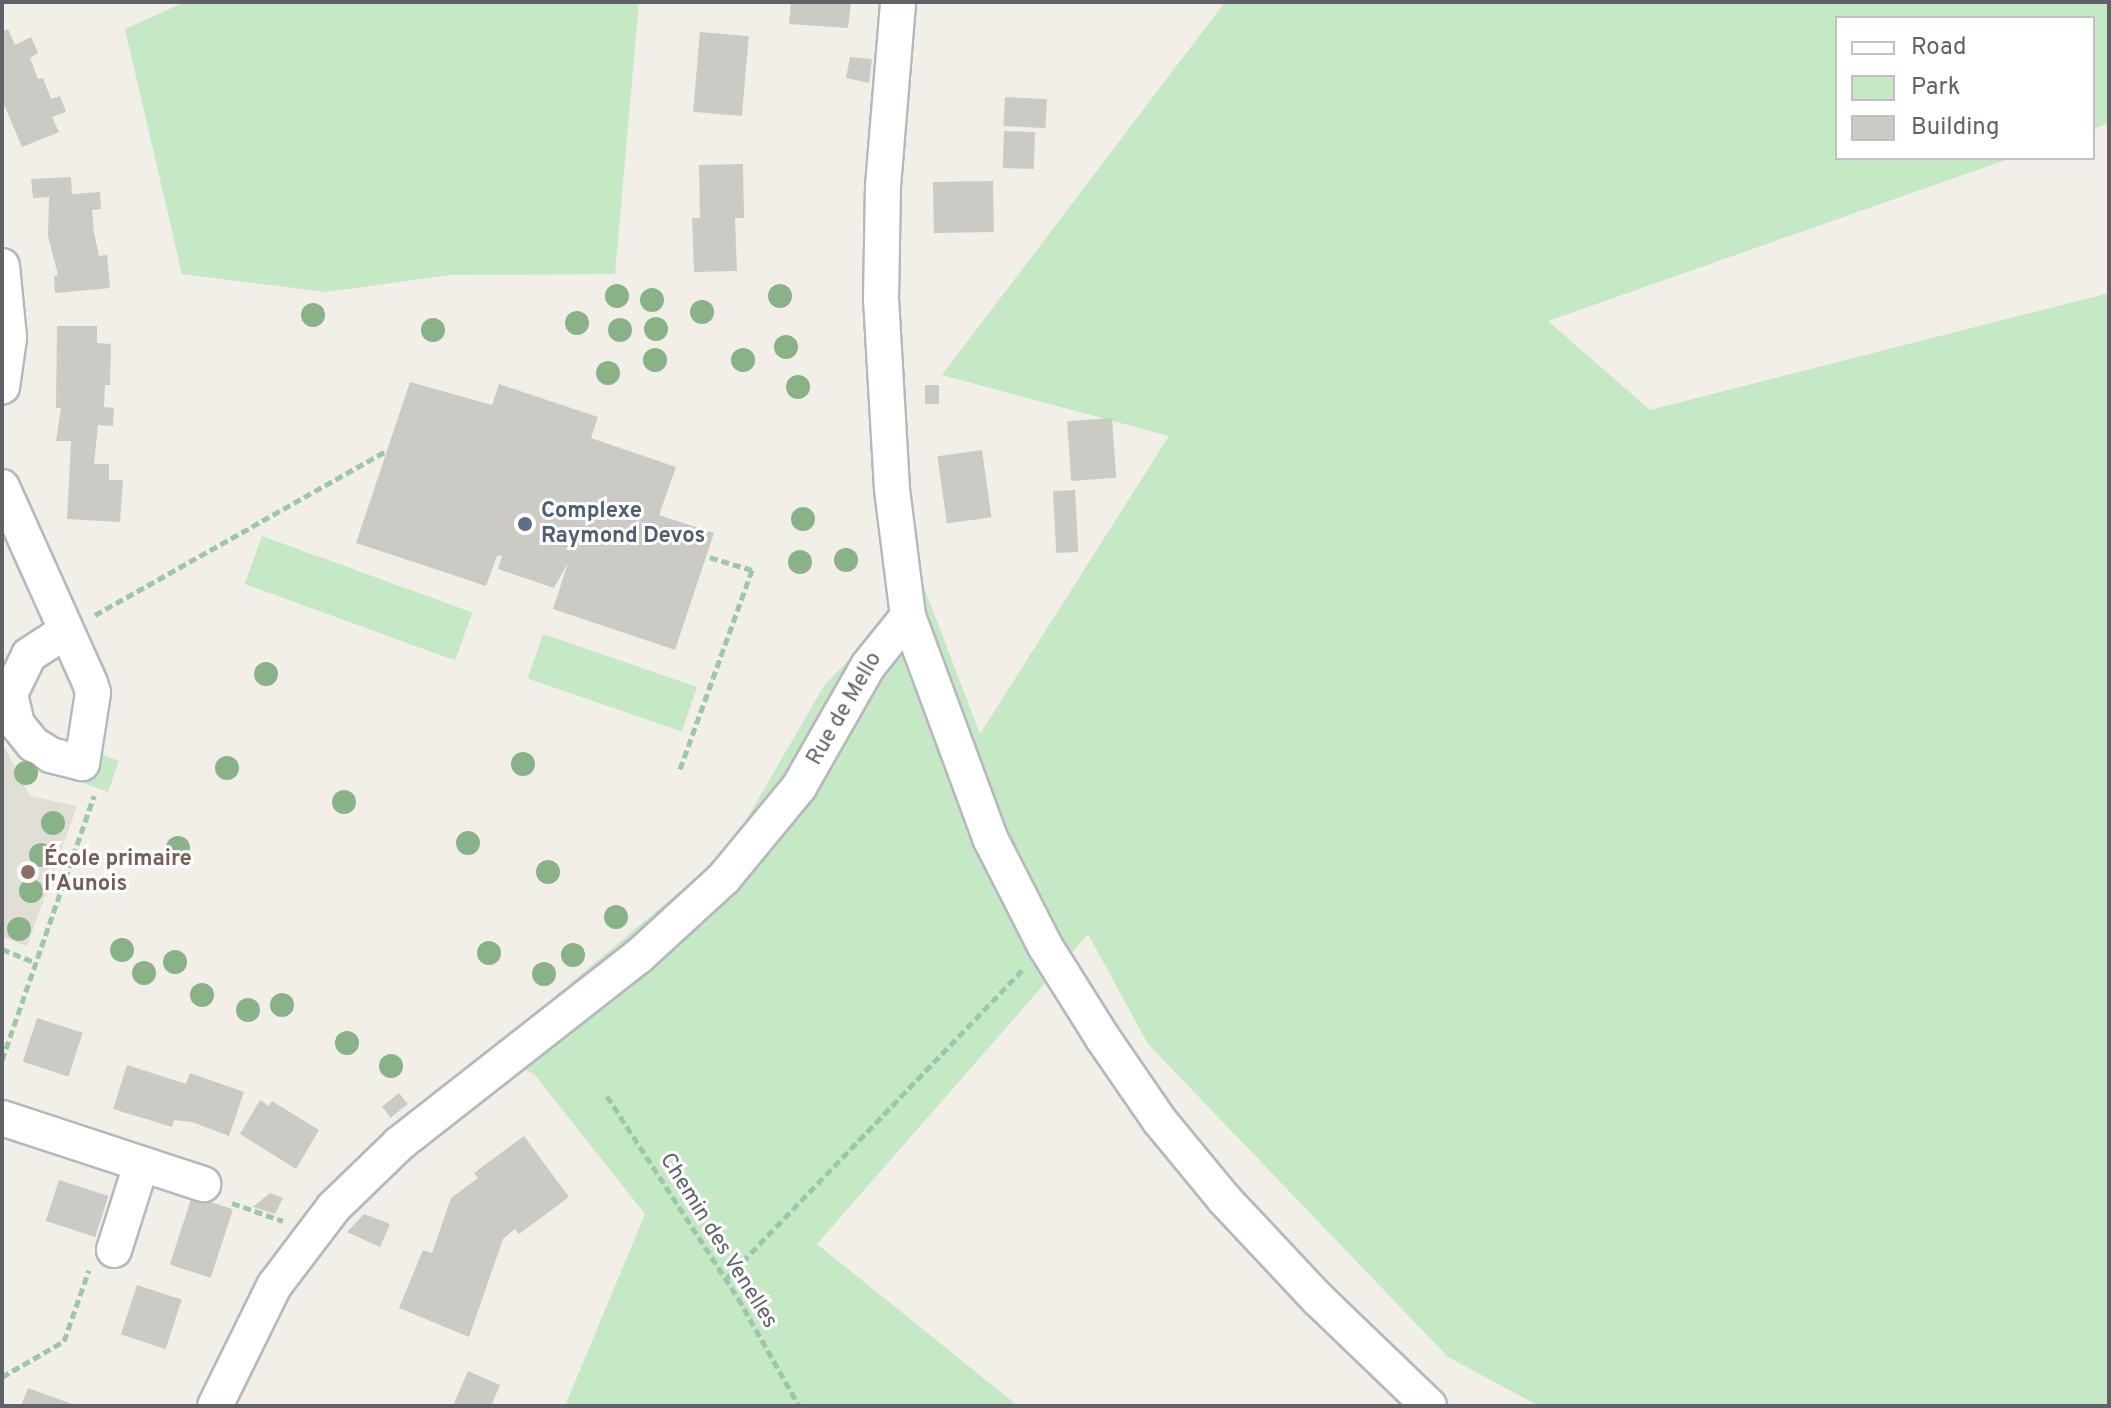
<!DOCTYPE html>
<meta charset="utf-8">
<style>
body{margin:0}
#map{position:relative;width:2111px;height:1408px;overflow:hidden;background:#f1efe8;font-family:Overpass,sans-serif}
div>[style]{position:absolute}
[style*='--x']{left:calc(var(--x)*1px);top:calc(var(--y)*1px);width:calc(var(--w)*1px);rotate:calc(var(--a)*1deg)}
.education>*{inset:0;background:#e1ded6}
.green>*{inset:0;background:#c5e8c5;transform-origin:0 0}
.building>*{inset:0;background:#cccac5;transform-origin:0 0}
.path>*{height:5px;margin-top:-2.5px;transform-origin:0;background:repeating-linear-gradient(90deg,#9cc7a9 0 8px,transparent 0 12px)}
.roads{filter:drop-shadow(2px 0 #b5b8bc) drop-shadow(-2px 0 #b5b8bc) drop-shadow(0 2px #b5b8bc) drop-shadow(0 -2px #b5b8bc)}
.street>*{height:34px;margin:-17px;padding:0 17px;transform-origin:17px;border-radius:17px;background:#fff}
.trees>*{width:24px;height:24px;margin:-12px;border-radius:50%;background:#89b387}
.dots>*{width:22px;height:22px;translate:-50% -50%;box-sizing:border-box;border:4px solid #fff;border-radius:50%}
span{translate:-50% -50%;white-space:nowrap;text-align:center;line-height:1.15;-webkit-text-stroke:6px #fff;paint-order:stroke}
.service-label{font-size:22px;color:#4e5e75;font-weight:700}
.left{translate:0 -50%;text-align:left}
.street-label{font-size:22px;color:#5f6368}
.education-label{font-size:22px;color:#785e54;font-weight:700}
.frame{position:absolute;inset:0;border:4px solid #5f6368;pointer-events:none}
.legend{position:absolute;left:1835px;top:16px;width:260px;height:144px;box-sizing:border-box;background:#fff;border:2px solid #bfc1c3;margin:0;padding:10px 14px;list-style:none;font-size:24px;color:#5f6368}
.legend li{display:flex;align-items:center;gap:16px;height:40px}
.legend b{width:40px;border:2px solid #bfc1c3}
</style>
<div id="map">
<div class="education">
<i style="clip-path:polygon(2px 742px,30px 796px,77px 806px,27px 946px,2px 937px)"></i>
</div>
<div class="green">
<i style="clip-path:polygon(185px 2px,639px 2px,615px 274px,449px 275px,327px 292px,182px 274px,125px 29px)"></i>
<i style="clip-path:polygon(1225px 2px,2109px 2px,2109px 123px,2093px 129px,2093px 18px,1837px 18px,1837px 158px,2011px 158px,1548px 321px,1650px 410px,2109px 293px,2109px 1406px,1539px 1406px,1448px 1357px,1148px 1044px,1088px 934px,817px 1244px,1018px 1406px,565px 1406px,645px 1214px,534px 1074px,489px 1052px,728px 851px,824px 686px,922px 582px,980px 734px,1169px 436px,942px 375px)"></i>
<i style="left:262px;top:536px;width:224px;height:51px;rotate:20deg"></i>
<i style="left:543px;top:634px;width:163px;height:47px;rotate:19deg"></i>
<i style="clip-path:polygon(96px 752px,119px 761px,108px 792px,58px 774px)"></i>
</div>
<div class="building">
<i style="clip-path:polygon(791px 2px,851px 2px,848px 28px,789px 24px)"></i>
<i style="clip-path:polygon(8px 29px,15px 45px,31px 37px,38px 53px,30px 58px,38px 79px,43px 78px,51px 99px,60px 96px,66px 112px,52px 117px,59px 132px,22px 147px,2px 100px,2px 32px)"></i>
<i style="left:700px;top:32px;width:49px;height:80px;rotate:5deg"></i>
<i style="clip-path:polygon(850px 57px,872px 59px,869px 83px,846px 78px)"></i>
<i style="left:1005px;top:97px;width:42px;height:29px;rotate:3deg"></i>
<i style="left:1004px;top:131px;width:31px;height:37px;rotate:2deg"></i>
<i style="clip-path:polygon(743px 164px,744px 218px,735px 218px,737px 271px,694px 272px,692px 218px,700px 218px,699px 165px)"></i>
<i style="clip-path:polygon(71px 177px,72px 194px,100px 192px,101px 209px,92px 210px,94px 233px,99px 256px,107px 255px,110px 288px,55px 293px,54px 276px,58px 275px,48px 236px,49px 197px,33px 198px,31px 179px)"></i>
<i style="left:993px;top:181px;width:51px;height:60px;rotate:89deg"></i>
<i style="clip-path:polygon(57px 326px,97px 326px,97px 343px,111px 344px,110px 385px,105px 385px,104px 407px,114px 408px,113px 426px,98px 425px,94px 464px,109px 464px,109px 480px,123px 480px,120px 522px,67px 519px,71px 441px,56px 441px,61px 408px,56px 408px)"></i>
<i style="clip-path:polygon(410px 382px,492px 405px,499px 384px,598px 417px,591px 438px,676px 467px,659px 515px,714px 533px,675px 650px,553px 609px,568px 563px,554px 588px,498px 569px,502px 555px,497px 556px,486px 586px,356px 543px)"></i>
<i style="left:925px;top:385px;width:14px;height:19px"></i>
<i style="left:1112px;top:418px;width:60px;height:45px;rotate:86deg"></i>
<i style="left:982px;top:450px;width:68px;height:45px;rotate:82deg"></i>
<i style="left:1075px;top:490px;width:62px;height:22px;rotate:87deg"></i>
<i style="left:37px;top:1018px;width:48px;height:46px;rotate:18deg"></i>
<i style="clip-path:polygon(127px 1065px,186px 1084px,190px 1073px,244px 1092px,229px 1136px,192px 1122px,174px 1120px,172px 1127px,113px 1109px)"></i>
<i style="left:399px;top:1093px;width:14px;height:22px;rotate:51deg"></i>
<i style="clip-path:polygon(260px 1100px,269px 1106px,272px 1101px,319px 1130px,296px 1169px,240px 1134px)"></i>
<i style="clip-path:polygon(524px 1136px,569px 1197px,519px 1234px,515px 1229px,503px 1239px,469px 1337px,399px 1308px,423px 1250px,432px 1253px,451px 1198px,478px 1178px,474px 1173px)"></i>
<i style="left:59px;top:1180px;width:52px;height:43px;rotate:18deg"></i>
<i style="clip-path:polygon(270px 1193px,283px 1198px,275px 1214px,253px 1207px)"></i>
<i style="left:192px;top:1196px;width:43px;height:72px;rotate:18deg"></i>
<i style="clip-path:polygon(364px 1214px,390px 1224px,380px 1247px,347px 1232px)"></i>
<i style="left:137px;top:1285px;width:47px;height:52px;rotate:18deg"></i>
<i style="clip-path:polygon(468px 1371px,500px 1385px,491px 1406px,453px 1406px)"></i>
<i style="clip-path:polygon(28px 1388px,78px 1406px,21px 1406px)"></i>
</div>
<div class="path">
<i style="--x:95;--y:615;--w:334;--a:-29.4"></i>
<i style="--x:680;--y:769;--w:212;--a:-70.1"></i>
<i style="--x:752;--y:570;--w:48;--a:-163.1"></i>
<i style="--x:2;--y:949;--w:35;--a:22"></i>
<i style="--x:2;--y:1060;--w:280;--a:-70.8"></i>
<i style="--x:607;--y:1096;--w:241;--a:57"></i>
<i style="--x:738;--y:1298;--w:124;--a:60.5"></i>
<i style="--x:232;--y:1203;--w:54;--a:19.4"></i>
<i style="--x:726;--y:1279;--w:428;--a:-46.2"></i>
<i style="--x:2;--y:1377;--w:72;--a:-30.1"></i>
<i style="--x:64;--y:1341;--w:75;--a:-70.6"></i>
</div>
<div class="roads">
<div class="street">
<i style="--x:2;--y:266;--w:72;--a:84.4"></i>
<i style="--x:9;--y:338;--w:49;--a:98.1"></i>
<i style="--x:2;--y:487;--w:215;--a:65.8"></i>
<i style="--x:90;--y:683;--w:10;--a:73"></i>
<i style="--x:93;--y:693;--w:71;--a:98.9"></i>
<i style="--x:82;--y:763;--w:32;--a:-166"></i>
<i style="--x:51;--y:755;--w:21;--a:-149"></i>
<i style="--x:33;--y:744;--w:26;--a:-129"></i>
<i style="--x:17;--y:724;--w:31;--a:-103"></i>
<i style="--x:10;--y:694;--w:43;--a:-64"></i>
<i style="--x:29;--y:655;--w:44;--a:-33"></i>
<i style="--x:908;--y:616;--w:237;--a:69.7"></i>
<i style="--x:990;--y:838;--w:121;--a:63"></i>
<i style="--x:1045;--y:946;--w:107;--a:57.9"></i>
<i style="--x:1102;--y:1037;--w:101;--a:55.5"></i>
<i style="--x:1159;--y:1120;--w:104;--a:50.5"></i>
<i style="--x:1225;--y:1200;--w:136;--a:46.8"></i>
<i style="--x:1318;--y:1299;--w:154;--a:43.9"></i>
<i style="--x:2;--y:1118;--w:212;--a:18.2"></i>
<i style="--x:114;--y:1250;--w:89;--a:-72.4"></i>
<i style="--x:215;--y:1406;--w:134;--a:-63.8"></i>
<i style="--x:274;--y:1286;--w:99;--a:-52.8"></i>
<i style="--x:334;--y:1207;--w:91;--a:-44.1"></i>
<i style="--x:399;--y:1144;--w:305;--a:-38.1"></i>
<i style="--x:639;--y:956;--w:115;--a:-42.5"></i>
<i style="--x:724;--y:878;--w:118;--a:-50.5"></i>
<i style="--x:799;--y:787;--w:139;--a:-60.3"></i>
<i style="--x:868;--y:666;--w:64;--a:-51.3"></i>
<i style="--x:908;--y:616;--w:128;--a:-97.2"></i>
<i style="--x:892;--y:489;--w:189;--a:-93.3"></i>
<i style="--x:881;--y:300;--w:114;--a:-89"></i>
<i style="--x:883;--y:186;--w:185;--a:-85.3"></i>
</div>
</div>
<div class="trees">
<i style="left:617px;top:296px"></i>
<i style="left:780px;top:296px"></i>
<i style="left:652px;top:300px"></i>
<i style="left:702px;top:312px"></i>
<i style="left:313px;top:315px"></i>
<i style="left:577px;top:323px"></i>
<i style="left:656px;top:329px"></i>
<i style="left:433px;top:330px"></i>
<i style="left:620px;top:330px"></i>
<i style="left:786px;top:347px"></i>
<i style="left:655px;top:360px"></i>
<i style="left:743px;top:360px"></i>
<i style="left:608px;top:373px"></i>
<i style="left:798px;top:387px"></i>
<i style="left:803px;top:519px"></i>
<i style="left:846px;top:560px"></i>
<i style="left:800px;top:562px"></i>
<i style="left:266px;top:674px"></i>
<i style="left:523px;top:764px"></i>
<i style="left:227px;top:768px"></i>
<i style="left:26px;top:773px"></i>
<i style="left:344px;top:802px"></i>
<i style="left:53px;top:823px"></i>
<i style="left:468px;top:843px"></i>
<i style="left:178px;top:848px"></i>
<i style="left:41px;top:855px"></i>
<i style="left:548px;top:872px"></i>
<i style="left:31px;top:891px"></i>
<i style="left:616px;top:917px"></i>
<i style="left:19px;top:929px"></i>
<i style="left:122px;top:950px"></i>
<i style="left:489px;top:953px"></i>
<i style="left:573px;top:955px"></i>
<i style="left:175px;top:962px"></i>
<i style="left:144px;top:973px"></i>
<i style="left:544px;top:974px"></i>
<i style="left:202px;top:995px"></i>
<i style="left:282px;top:1005px"></i>
<i style="left:248px;top:1010px"></i>
<i style="left:347px;top:1043px"></i>
<i style="left:391px;top:1066px"></i>
</div>
<div class="dots">
<i style="left:525px;top:524px;background:#5c6f8a"></i>
<i style="left:28px;top:872px;background:#8d6e63"></i>
</div>
<div class="service-label">
<span class="left" style="left:541px;top:524px">Complexe<br>Raymond Devos</span>
</div>
<div class="street-label">
<span style="left:845px;top:709px;rotate:-60deg">Rue de Mello</span>
<span style="left:718px;top:1241px;rotate:58deg">Chemin des Venelles</span>
</div>
<div class="education-label">
<span class="left" style="left:44px;top:872px">École primaire<br>l'Aunois</span>
</div>
<div class="frame"></div>
<ul class="legend">
<li><b style="height:10px;background:#fff"></b>Road</li>
<li><b style="height:22px;background:#c5e8c5"></b>Park</li>
<li><b style="height:22px;background:#cccac5"></b>Building</li>
</ul>
</div>
